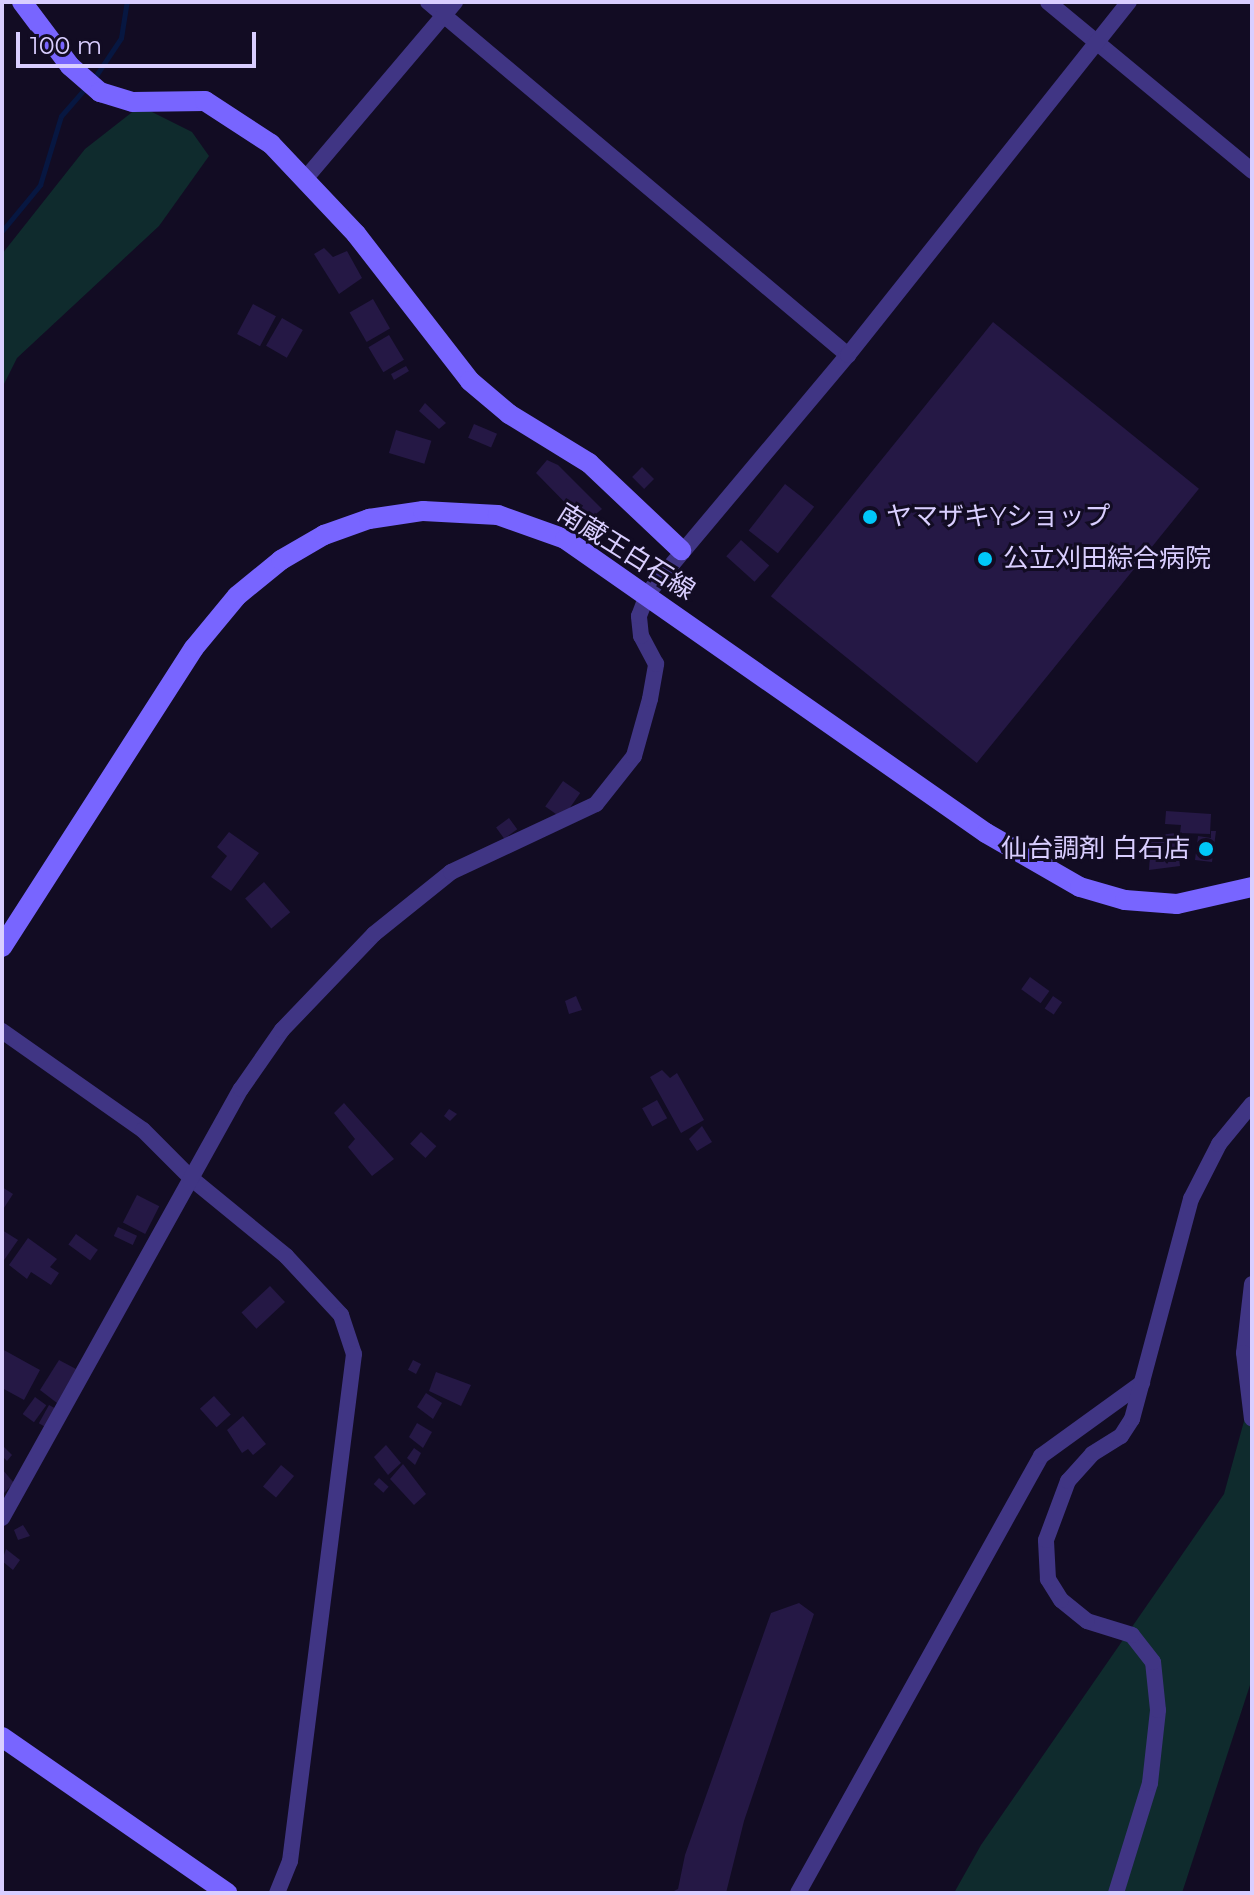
<!DOCTYPE html>
<meta charset="utf-8">
<style>
body{margin:0}
#map{position:relative;width:1254px;height:1895px;overflow:hidden;background:#120c23;font-family:Montserrat,"Noto Sans JP",sans-serif}
div>[style]{position:absolute}
[style*='--x']{left:calc(var(--x)*1px);top:calc(var(--y)*1px);width:calc(var(--w)*1px);rotate:calc(var(--a)*1deg)}
.green>*{inset:0;background:#0f2b2d}
.stream>*{height:5px;margin:-2.5px;padding:0 2.5px;transform-origin:2.5px;border-radius:2.5px;background:#071741}
.building>*{inset:0;background:#251845;transform-origin:0 0}
.street>*{height:16px;margin:-8px;padding:0 8px;transform-origin:8px;border-radius:8px;background:#403584}
.secondary>*{height:20px;margin:-10px;padding:0 10px;transform-origin:10px;border-radius:10px;background:#7865ff}
.dots>*{width:22px;height:22px;translate:-50% -50%;box-sizing:border-box;border:4px solid #120c23;border-radius:50%}
span{translate:-50% -50%;white-space:nowrap;text-align:center;line-height:1.15;-webkit-text-stroke:6px #120c23;paint-order:stroke}
.poi-label{font-size:26px;color:#d9ceff}
.left{translate:0 -50%;text-align:left}
.right{translate:-100% -50%;text-align:right}
.street-label{font-size:26px;color:#d9ceff}
.frame{position:absolute;inset:0;border:4px solid #d9ceff;pointer-events:none}
.scale{position:absolute;left:16px;top:32px;width:240px;height:36px;box-sizing:border-box;border:4px solid #d9ceff;border-top:0;padding-left:10px;font-size:24px;line-height:28px;white-space:nowrap;color:#d9ceff;-webkit-text-stroke:6px #120c23;paint-order:stroke}
</style>
<div id="map">
<div class="green">
<i style="clip-path:polygon(140px 106px,192px 132px,209px 156px,159px 226px,17px 358px,2px 388px,2px 254px,85px 149px)"></i>
<i style="clip-path:polygon(1252px 1392px,1252px 1679px,1182px 1893px,954px 1893px,981px 1845px,1224px 1494px)"></i>
</div>
<div class="stream">
<i style="--x:93;--y:80;--w:50;--a:-56.3"></i>
<i style="--x:121;--y:38;--w:36;--a:-81"></i>
<i style="--x:2;--y:231;--w:60;--a:-50.4"></i>
<i style="--x:40;--y:185;--w:72;--a:-73.1"></i>
<i style="--x:61;--y:116;--w:38;--a:-49"></i>
</div>
<div class="building">
<i style="clip-path:polygon(324px 248px,333px 257px,347px 251px,362px 278px,339px 294px,314px 254px)"></i>
<i style="left:373px;top:299px;width:34px;height:27px;rotate:60deg"></i>
<i style="left:253px;top:304px;width:26px;height:34px;rotate:28deg"></i>
<i style="left:282px;top:318px;width:24px;height:32px;rotate:30deg"></i>
<i style="left:993px;top:322px;width:265px;height:353px;rotate:39deg"></i>
<i style="left:389px;top:335px;width:29px;height:24px;rotate:59deg"></i>
<i style="clip-path:polygon(406px 366px,409px 371px,394px 380px,391px 374px)"></i>
<i style="clip-path:polygon(425px 403px,446px 423px,439px 429px,419px 411px)"></i>
<i style="left:474px;top:424px;width:25px;height:15px;rotate:23deg"></i>
<i style="left:396px;top:430px;width:37px;height:24px;rotate:17deg"></i>
<i style="clip-path:polygon(547px 460px,558px 465px,602px 509px,585px 523px,536px 473px)"></i>
<i style="left:642px;top:467px;width:17px;height:14px;rotate:45deg"></i>
<i style="left:785px;top:484px;width:37px;height:59px;rotate:38deg"></i>
<i style="left:741px;top:540px;width:38px;height:22px;rotate:42deg"></i>
<i style="left:563px;top:781px;width:21px;height:31px;rotate:35deg"></i>
<i style="clip-path:polygon(1166px 811px,1211px 814px,1210px 834px,1180px 833px,1181px 825px,1165px 824px)"></i>
<i style="left:509px;top:818px;width:14px;height:16px;rotate:54deg"></i>
<i style="clip-path:polygon(1211px 831px,1216px 831px,1212px 862px,1195px 860px,1198px 836px,1211px 838px)"></i>
<i style="clip-path:polygon(229px 832px,259px 853px,231px 891px,211px 877px,227px 856px,217px 847px)"></i>
<i style="clip-path:polygon(1176px 833px,1180px 866px,1149px 870px,1151px 836px)"></i>
<i style="left:264px;top:882px;width:40px;height:25px;rotate:49deg"></i>
<i style="left:1030px;top:977px;width:24px;height:15px;rotate:36deg"></i>
<i style="clip-path:polygon(576px 996px,582px 1010px,569px 1014px,565px 1001px)"></i>
<i style="left:1053px;top:996px;width:11px;height:15px;rotate:34deg"></i>
<i style="clip-path:polygon(662px 1070px,670px 1078px,677px 1073px,704px 1120px,681px 1133px,650px 1077px)"></i>
<i style="left:657px;top:1100px;width:21px;height:17px;rotate:61deg"></i>
<i style="clip-path:polygon(344px 1103px,394px 1159px,372px 1176px,348px 1147px,355px 1139px,334px 1113px)"></i>
<i style="clip-path:polygon(449px 1109px,457px 1114px,450px 1121px,444px 1116px)"></i>
<i style="clip-path:polygon(702px 1126px,712px 1142px,697px 1151px,689px 1139px)"></i>
<i style="left:421px;top:1132px;width:21px;height:16px;rotate:43deg"></i>
<i style="clip-path:polygon(2px 1187px,13px 1194px,2px 1211px)"></i>
<i style="left:137px;top:1195px;width:25px;height:31px;rotate:27deg"></i>
<i style="left:118px;top:1227px;width:21px;height:10px;rotate:25deg"></i>
<i style="clip-path:polygon(2px 1230px,18px 1240px,2px 1263px)"></i>
<i style="left:76px;top:1234px;width:27px;height:13px;rotate:36deg"></i>
<i style="clip-path:polygon(28px 1238px,57px 1259px,50px 1267px,59px 1273px,51px 1285px,31px 1272px,27px 1279px,9px 1265px)"></i>
<i style="left:270px;top:1286px;width:22px;height:39px;rotate:47deg"></i>
<i style="clip-path:polygon(2px 1349px,40px 1370px,24px 1400px,2px 1388px)"></i>
<i style="clip-path:polygon(59px 1360px,76px 1369px,57px 1403px,40px 1390px)"></i>
<i style="left:413px;top:1360px;width:9px;height:11px;rotate:27deg"></i>
<i style="clip-path:polygon(436px 1372px,471px 1385px,461px 1406px,429px 1391px)"></i>
<i style="clip-path:polygon(426px 1393px,442px 1403px,433px 1419px,417px 1407px)"></i>
<i style="left:214px;top:1396px;width:25px;height:19px;rotate:48deg"></i>
<i style="left:35px;top:1397px;width:14px;height:21px;rotate:36deg"></i>
<i style="left:49px;top:1405px;width:10px;height:21px;rotate:29deg"></i>
<i style="clip-path:polygon(243px 1416px,266px 1444px,253px 1455px,248px 1449px,242px 1453px,227px 1430px)"></i>
<i style="clip-path:polygon(417px 1423px,432px 1432px,423px 1448px,409px 1437px)"></i>
<i style="clip-path:polygon(2px 1445px,12px 1455px,7px 1461px,2px 1456px)"></i>
<i style="clip-path:polygon(386px 1445px,401px 1463px,388px 1475px,374px 1457px)"></i>
<i style="clip-path:polygon(414px 1448px,421px 1453px,415px 1465px,407px 1458px)"></i>
<i style="clip-path:polygon(403px 1464px,426px 1494px,414px 1505px,390px 1479px)"></i>
<i style="left:281px;top:1465px;width:17px;height:28px;rotate:40deg"></i>
<i style="clip-path:polygon(2px 1469px,14px 1483px,2px 1495px)"></i>
<i style="left:379px;top:1478px;width:13px;height:8px;rotate:42deg"></i>
<i style="clip-path:polygon(23px 1525px,30px 1536px,18px 1540px,14px 1530px)"></i>
<i style="clip-path:polygon(6px 1549px,20px 1560px,13px 1570px,2px 1561px)"></i>
<i style="clip-path:polygon(799px 1603px,814px 1614px,744px 1821px,726px 1893px,670px 1893px,678px 1889px,685px 1855px,771px 1613px)"></i>
</div>
<div class="street">
<i style="--x:428;--y:2;--w:549;--a:40.05"></i>
<i style="--x:1048;--y:2;--w:265;--a:39.6"></i>
<i style="--x:305;--y:179;--w:232;--a:-49.7"></i>
<i style="--x:2;--y:1031;--w:172;--a:35.1"></i>
<i style="--x:143;--y:1130;--w:69;--a:45"></i>
<i style="--x:192;--y:1179;--w:122;--a:39.3"></i>
<i style="--x:286;--y:1256;--w:81;--a:47"></i>
<i style="--x:341;--y:1315;--w:41;--a:71.6"></i>
<i style="--x:354;--y:1354;--w:511;--a:97.19"></i>
<i style="--x:290;--y:1861;--w:35;--a:112"></i>
<i style="--x:1252;--y:1284;--w:69;--a:96.6"></i>
<i style="--x:1244;--y:1353;--w:66;--a:83.1"></i>
<i style="--x:2;--y:1518;--w:491;--a:-60.9"></i>
<i style="--x:241;--y:1089;--w:72;--a:-55.2"></i>
<i style="--x:282;--y:1030;--w:133;--a:-46.2"></i>
<i style="--x:374;--y:934;--w:99;--a:-38.8"></i>
<i style="--x:451;--y:872;--w:160;--a:-25.1"></i>
<i style="--x:596;--y:804;--w:61;--a:-51.6"></i>
<i style="--x:634;--y:756;--w:59;--a:-74.3"></i>
<i style="--x:650;--y:699;--w:36;--a:-80"></i>
<i style="--x:656;--y:664;--w:32;--a:-118"></i>
<i style="--x:641;--y:636;--w:20;--a:-96"></i>
<i style="--x:639;--y:616;--w:25;--a:-69"></i>
<i style="--x:648;--y:593;--w:311;--a:-50"></i>
<i style="--x:848;--y:355;--w:451;--a:-51.5"></i>
<i style="--x:798;--y:1893;--w:500;--a:-60.92"></i>
<i style="--x:1041;--y:1456;--w:125;--a:-35.9"></i>
<i style="--x:1116;--y:1893;--w:115;--a:-72.8"></i>
<i style="--x:1150;--y:1783;--w:73;--a:-83.7"></i>
<i style="--x:1158;--y:1710;--w:48;--a:-95.9"></i>
<i style="--x:1153;--y:1662;--w:34;--a:-128"></i>
<i style="--x:1132;--y:1635;--w:47;--a:-162.7"></i>
<i style="--x:1087;--y:1621;--w:33;--a:-141"></i>
<i style="--x:1061;--y:1600;--w:25;--a:-122"></i>
<i style="--x:1048;--y:1579;--w:39;--a:-93"></i>
<i style="--x:1046;--y:1540;--w:63;--a:-69.6"></i>
<i style="--x:1068;--y:1481;--w:36;--a:-48"></i>
<i style="--x:1092;--y:1454;--w:34;--a:-32"></i>
<i style="--x:1121;--y:1436;--w:20;--a:-57"></i>
<i style="--x:1132;--y:1419;--w:228;--a:-75"></i>
<i style="--x:1191;--y:1199;--w:62;--a:-63"></i>
<i style="--x:1219;--y:1144;--w:52;--a:-50.5"></i>
</div>
<div class="secondary">
<i style="--x:22;--y:2;--w:80;--a:53.1"></i>
<i style="--x:70;--y:66;--w:40;--a:41"></i>
<i style="--x:100;--y:92;--w:34;--a:17"></i>
<i style="--x:133;--y:102;--w:72;--a:-0.8"></i>
<i style="--x:205;--y:101;--w:79;--a:33.1"></i>
<i style="--x:271;--y:144;--w:124;--a:46.6"></i>
<i style="--x:356;--y:234;--w:186;--a:52.2"></i>
<i style="--x:470;--y:381;--w:51;--a:40.2"></i>
<i style="--x:509;--y:414;--w:94;--a:31.5"></i>
<i style="--x:589;--y:463;--w:127;--a:43.4"></i>
<i style="--x:2;--y:947;--w:355;--a:-57.3"></i>
<i style="--x:194;--y:648;--w:67;--a:-50.4"></i>
<i style="--x:237;--y:596;--w:57;--a:-39.3"></i>
<i style="--x:281;--y:560;--w:50;--a:-30.2"></i>
<i style="--x:324;--y:535;--w:48;--a:-19.6"></i>
<i style="--x:369;--y:519;--w:55;--a:-8.4"></i>
<i style="--x:423;--y:511;--w:75;--a:3.1"></i>
<i style="--x:498;--y:515;--w:71;--a:19.7"></i>
<i style="--x:565;--y:539;--w:513;--a:34.93"></i>
<i style="--x:986;--y:833;--w:108;--a:29.9"></i>
<i style="--x:1080;--y:887;--w:47;--a:16.1"></i>
<i style="--x:1125;--y:900;--w:52;--a:4.4"></i>
<i style="--x:1177;--y:904;--w:77;--a:-12.8"></i>
<i style="--x:2;--y:1737;--w:274;--a:34.7"></i>
</div>
<div class="dots">
<i style="left:870px;top:517px;background:#00c8f9"></i>
<i style="left:985px;top:559px;background:#00c8f9"></i>
<i style="left:1206px;top:849px;background:#00c8f9"></i>
</div>
<div class="poi-label">
<span class="left" style="left:886px;top:517px">ヤマザキYショップ</span>
<span class="left" style="left:1003px;top:559px">公立刈田綜合病院</span>
<span class="right" style="left:1190px;top:849px">仙台調剤 白石店</span>
</div>
<div class="street-label">
<span style="left:626px;top:552px;rotate:32deg">南蔵王白石線</span>
</div>
<div class="frame"></div>
<div class="scale">100 m</div>
</div>
